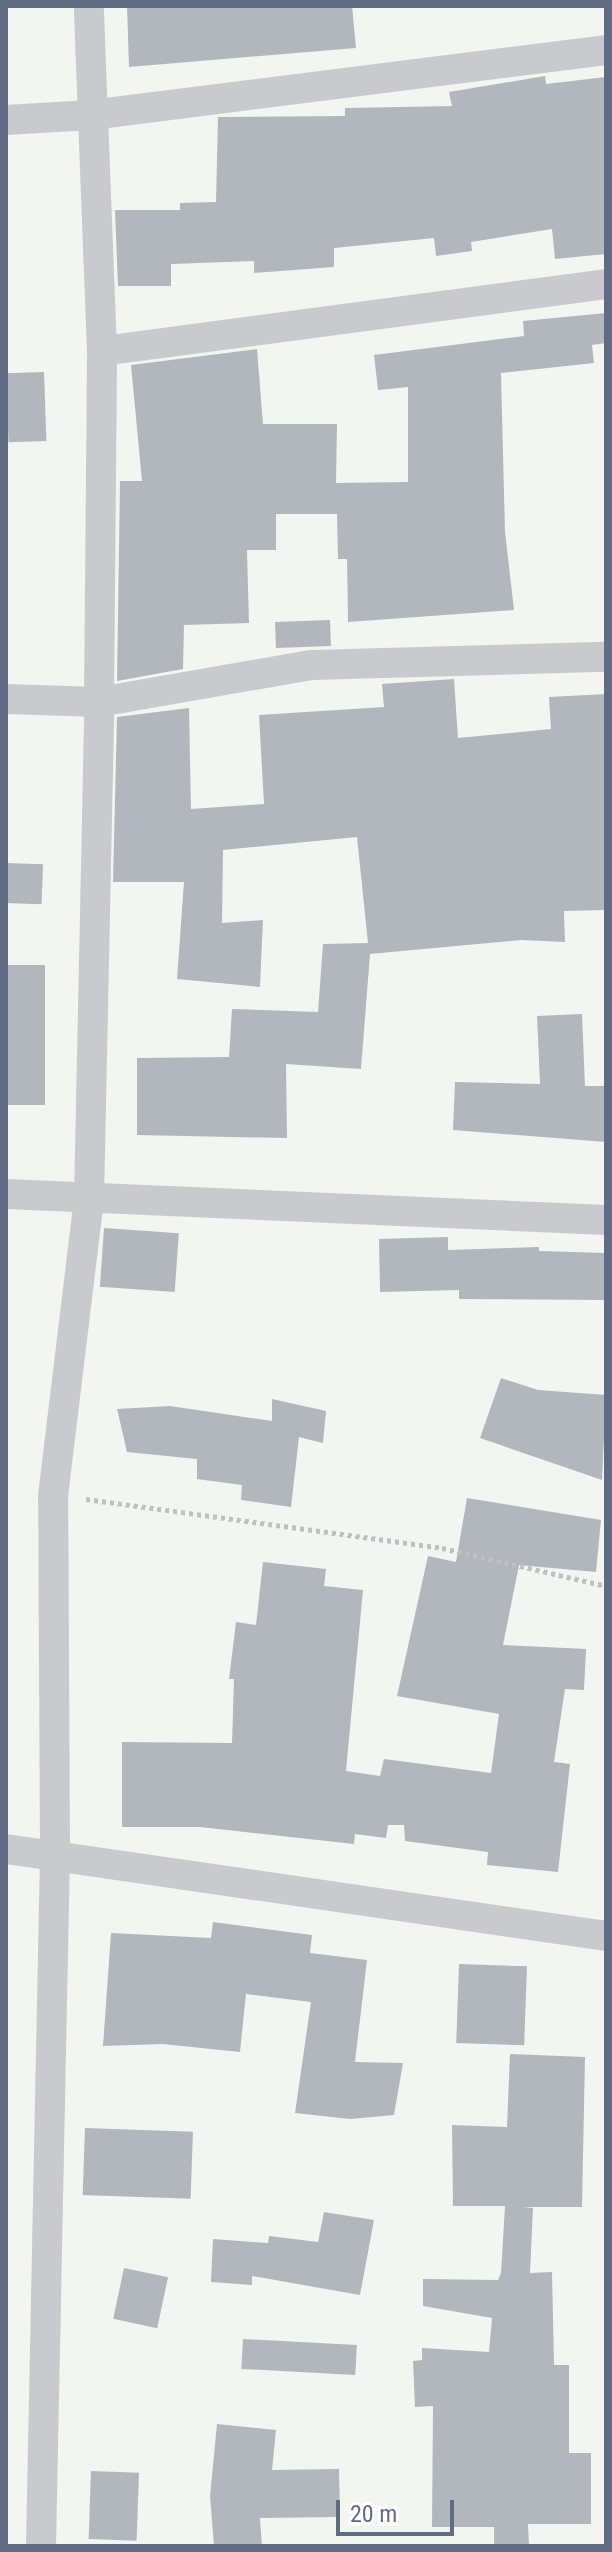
<!DOCTYPE html>
<style>
body{margin:0}
#map{position:relative;width:612px;height:2552px;overflow:hidden;background:#f3f5f0;font-family:"Roboto Condensed",sans-serif}
div>[style]{position:absolute}
[style*='--x']{left:calc(var(--x)*1px);top:calc(var(--y)*1px);width:calc(var(--w)*1px);rotate:calc(var(--a)*1deg)}
.building>*{inset:0;background:#b2b7be;transform-origin:0 0}
.path>*{height:5px;margin-top:-2.5px;transform-origin:0;background:repeating-linear-gradient(90deg,#bec0c2 0 4px,transparent 0 8px)}
.minor>*{height:30px;margin:-15px;padding:0 15px;transform-origin:15px;border-radius:15px;background:#c8cace}
span{translate:-50% -50%;white-space:nowrap;text-align:center;line-height:1.15;-webkit-text-stroke:8px #fff;paint-order:stroke}
.frame{position:absolute;inset:0;border:8px solid #606c84;pointer-events:none}
.scale{position:absolute;left:336px;top:2500px;width:118px;height:36px;box-sizing:border-box;border:4px solid #606c84;border-top:0;padding-left:10px;font-size:24px;line-height:28px;white-space:nowrap;color:#606c84;-webkit-text-stroke:6px #fff;paint-order:stroke}
</style>
<div id="map">
<div class="building">
<i style="clip-path:polygon(127px 6px,352px 6px,356px 48px,129px 67px)"></i>
<i style="clip-path:polygon(545px 76px,546px 84px,606px 77px,606px 254px,555px 259px,552px 229px,471px 242px,472px 251px,436px 256px,434px 238px,334px 248px,334px 267px,254px 273px,254px 261px,171px 264px,171px 286px,118px 286px,115px 210px,180px 210px,180px 203px,216px 202px,218px 117px,345px 116px,345px 108px,452px 106px,449px 92px)"></i>
<i style="clip-path:polygon(606px 313px,606px 343px,592px 345px,594px 363px,501px 373px,505px 532px,514px 610px,348px 622px,347px 559px,338px 559px,337px 514px,276px 514px,276px 550px,247px 550px,249px 623px,184px 625px,183px 669px,117px 681px,120px 481px,142px 481px,131px 365px,257px 349px,263px 424px,337px 424px,336px 483px,408px 482px,408px 387px,378px 390px,374px 355px,524px 336px,523px 321px)"></i>
<i style="left:44px;top:372px;width:69px;height:38px;rotate:88deg"></i>
<i style="left:330px;top:620px;width:26px;height:55px;rotate:88deg"></i>
<i style="clip-path:polygon(454px 679px,458px 738px,551px 729px,549px 697px,606px 694px,606px 910px,564px 911px,565px 942px,521px 940px,370px 954px,361px 1069px,286px 1064px,287px 1138px,137px 1135px,137px 1058px,229px 1057px,232px 1009px,318px 1012px,323px 944px,368px 943px,357px 837px,223px 850px,222px 923px,263px 920px,260px 987px,177px 979px,184px 882px,113px 882px,117px 717px,189px 708px,191px 809px,264px 804px,259px 715px,384px 707px,382px 684px)"></i>
<i style="left:6px;top:863px;width:37px;height:40px;rotate:2deg"></i>
<i style="left:6px;top:965px;width:39px;height:140px"></i>
<i style="clip-path:polygon(582px 1014px,585px 1086px,606px 1086px,606px 1142px,453px 1130px,455px 1082px,540px 1084px,537px 1016px)"></i>
<i style="left:104px;top:1228px;width:75px;height:59px;rotate:4deg"></i>
<i style="clip-path:polygon(448px 1237px,448px 1250px,539px 1247px,539px 1251px,606px 1253px,606px 1300px,459px 1299px,459px 1290px,380px 1292px,379px 1239px)"></i>
<i style="clip-path:polygon(501px 1378px,538px 1390px,606px 1395px,602px 1480px,480px 1438px)"></i>
<i style="clip-path:polygon(272px 1399px,326px 1411px,323px 1443px,299px 1437px,291px 1507px,241px 1500px,242px 1485px,197px 1479px,197px 1459px,127px 1452px,117px 1409px,170px 1406px,272px 1421px)"></i>
<i style="clip-path:polygon(467px 1498px,601px 1520px,596px 1572px,519px 1565px,503px 1645px,586px 1649px,584px 1690px,565px 1689px,554px 1762px,570px 1764px,558px 1872px,487px 1865px,488px 1852px,405px 1841px,404px 1825px,388px 1825px,386px 1838px,355px 1834px,354px 1844px,200px 1827px,122px 1827px,122px 1742px,232px 1743px,234px 1679px,229px 1679px,236px 1622px,256px 1625px,263px 1562px,326px 1569px,324px 1586px,363px 1590px,346px 1771px,380px 1776px,384px 1759px,491px 1773px,499px 1714px,397px 1696px,428px 1556px,456px 1562px)"></i>
<i style="clip-path:polygon(213px 1922px,312px 1935px,310px 1953px,367px 1960px,355px 2062px,403px 2063px,394px 2115px,350px 2119px,295px 2113px,311px 2002px,246px 1994px,240px 2052px,163px 2044px,103px 2046px,111px 1933px,211px 1938px)"></i>
<i style="left:459px;top:1964px;width:68px;height:79px;rotate:2deg"></i>
<i style="clip-path:polygon(510px 2054px,585px 2057px,582px 2207px,523px 2207px,533px 2208px,530px 2273px,552px 2272px,554px 2365px,569px 2365px,569px 2453px,591px 2453px,591px 2524px,528px 2524px,529px 2546px,494px 2546px,494px 2527px,432px 2527px,433px 2406px,415px 2407px,413px 2361px,422px 2360px,422px 2348px,489px 2352px,492px 2318px,423px 2306px,423px 2279px,498px 2280px,501px 2273px,505px 2206px,453px 2206px,452px 2125px,507px 2127px)"></i>
<i style="left:85px;top:2128px;width:108px;height:67px;rotate:2deg"></i>
<i style="clip-path:polygon(324px 2212px,374px 2220px,360px 2295px,252px 2276px,252px 2285px,211px 2282px,213px 2239px,268px 2243px,269px 2236px,318px 2242px)"></i>
<i style="left:124px;top:2268px;width:45px;height:52px;rotate:12deg"></i>
<i style="left:243px;top:2339px;width:114px;height:30px;rotate:3deg"></i>
<i style="clip-path:polygon(217px 2424px,276px 2430px,272px 2470px,339px 2469px,340px 2517px,260px 2518px,262px 2546px,214px 2546px,210px 2496px)"></i>
<i style="left:91px;top:2471px;width:48px;height:68px;rotate:2deg"></i>
</div>
<div class="path">
<i style="--x:86;--y:1499;--w:359;--a:7.8"></i>
<i style="--x:442;--y:1548;--w:168;--a:13"></i>
</div>
<div class="minor">
<i style="--x:6;--y:120;--w:85;--a:-3.4"></i>
<i style="--x:91;--y:115;--w:519;--a:-7.19"></i>
<i style="--x:102;--y:351;--w:508;--a:-7.57"></i>
<i style="--x:6;--y:699;--w:93;--a:1.8"></i>
<i style="--x:99;--y:702;--w:216;--a:-9.9"></i>
<i style="--x:312;--y:665;--w:294;--a:-1.6"></i>
<i style="--x:6;--y:1194;--w:601;--a:2.48"></i>
<i style="--x:6;--y:1849;--w:606;--a:8.25"></i>
<i style="--x:41;--y:2546;--w:693;--a:-88.84"></i>
<i style="--x:55;--y:1853;--w:357;--a:-90.3"></i>
<i style="--x:53;--y:1496;--w:298;--a:-83.1"></i>
<i style="--x:89;--y:1200;--w:498;--a:-88.8"></i>
<i style="--x:99;--y:702;--w:351;--a:-89.5"></i>
<i style="--x:102;--y:351;--w:345;--a:-92.2"></i>
</div>
<div class="frame"></div>
<div class="scale">20 m</div>
</div>
